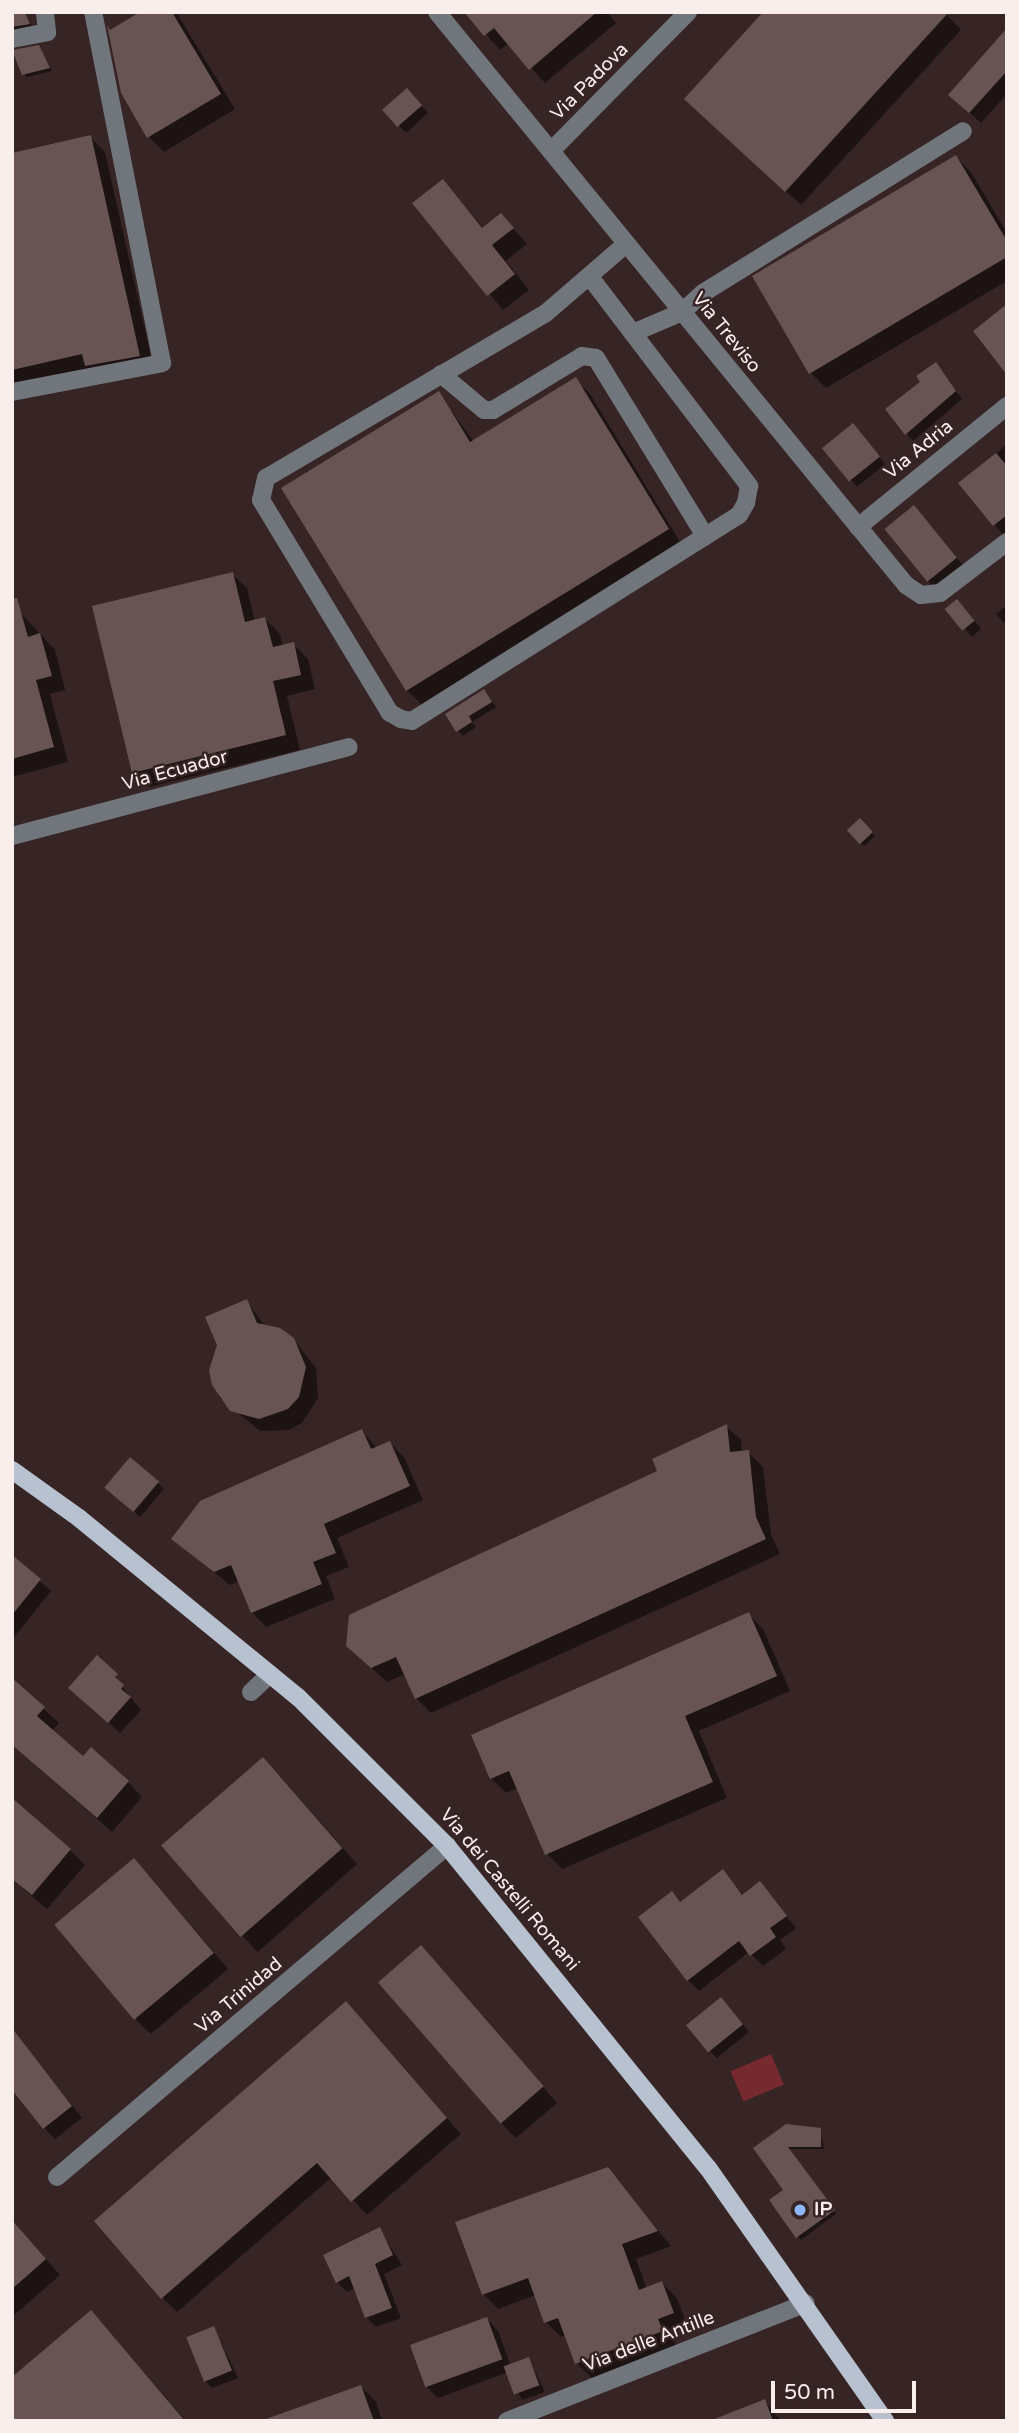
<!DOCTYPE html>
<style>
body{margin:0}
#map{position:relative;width:1019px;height:2433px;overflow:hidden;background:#372525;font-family:"Varela Round",sans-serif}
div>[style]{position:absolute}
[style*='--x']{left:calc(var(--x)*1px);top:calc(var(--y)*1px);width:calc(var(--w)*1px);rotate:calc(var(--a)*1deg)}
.water>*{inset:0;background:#772930;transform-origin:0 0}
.shadow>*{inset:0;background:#0007;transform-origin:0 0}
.building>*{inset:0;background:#695454;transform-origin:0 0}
.minor>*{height:18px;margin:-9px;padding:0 9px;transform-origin:9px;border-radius:9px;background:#71757c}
.major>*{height:18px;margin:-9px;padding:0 9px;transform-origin:9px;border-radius:9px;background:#b7c1cf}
.dots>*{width:19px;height:19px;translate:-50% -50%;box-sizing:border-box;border:4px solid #372525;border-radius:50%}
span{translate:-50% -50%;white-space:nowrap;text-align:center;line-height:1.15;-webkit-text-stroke:5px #372525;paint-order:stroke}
.street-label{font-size:19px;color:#faeeed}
.poi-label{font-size:19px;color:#faeeed;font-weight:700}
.left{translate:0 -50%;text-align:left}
.frame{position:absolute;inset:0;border:14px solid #faeeed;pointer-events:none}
.scale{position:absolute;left:771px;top:2381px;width:145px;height:32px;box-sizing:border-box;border:4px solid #faeeed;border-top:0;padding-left:9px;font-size:21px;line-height:24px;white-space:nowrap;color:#faeeed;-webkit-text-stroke:5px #372525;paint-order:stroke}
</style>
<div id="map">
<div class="water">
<i style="left:771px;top:2054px;width:33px;height:44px;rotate:67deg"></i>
</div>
<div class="shadow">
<i style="clip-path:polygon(12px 12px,25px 12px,32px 27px,12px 33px)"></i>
<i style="clip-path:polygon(144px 12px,178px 15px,235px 109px,164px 152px,149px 137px,122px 93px)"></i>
<i style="clip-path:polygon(467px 12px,607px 12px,616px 23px,545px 83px,509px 43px,500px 50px)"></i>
<i style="clip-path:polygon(944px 12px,961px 30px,801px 205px,701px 113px)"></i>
<i style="clip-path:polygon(1007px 38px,1007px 94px,981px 123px,962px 106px)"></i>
<i style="clip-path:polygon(39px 47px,52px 71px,27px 77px,24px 74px)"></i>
<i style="clip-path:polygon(414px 97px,428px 113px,406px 133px,384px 109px)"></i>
<i style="clip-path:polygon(90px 137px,105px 152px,154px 370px,12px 388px,12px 155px)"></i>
<i style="clip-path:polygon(956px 157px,971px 172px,1007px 233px,1007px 281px,826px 388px,811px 373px,754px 277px)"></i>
<i style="clip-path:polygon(443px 181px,484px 229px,501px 215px,527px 244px,506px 261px,529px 290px,503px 310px,415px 203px)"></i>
<i style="clip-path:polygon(936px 364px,962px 399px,913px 441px,887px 409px,923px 382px)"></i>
<i style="clip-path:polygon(575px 379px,590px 394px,682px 545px,422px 705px,407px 690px,439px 394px,474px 442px)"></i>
<i style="clip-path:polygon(860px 433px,885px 464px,857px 487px,825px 449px)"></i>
<i style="clip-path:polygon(1007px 444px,1007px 533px,1004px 536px,961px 484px)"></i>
<i style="clip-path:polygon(914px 507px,967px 570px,939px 593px,928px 581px)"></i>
<i style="clip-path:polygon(232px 574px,247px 588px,255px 622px,265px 619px,280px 634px,283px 646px,293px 644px,308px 659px,315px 689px,287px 696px,300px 750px,149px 787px,134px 772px)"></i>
<i style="clip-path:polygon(1007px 605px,1007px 626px,996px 614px)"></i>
<i style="clip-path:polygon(964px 608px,981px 629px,972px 637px,947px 609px)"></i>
<i style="clip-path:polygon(20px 612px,55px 650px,65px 690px,50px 694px,68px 762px,12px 777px,12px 614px)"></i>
<i style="clip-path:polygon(484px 691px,496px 707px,472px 722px,476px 727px,463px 736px,458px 730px)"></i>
<i style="left:860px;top:820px;width:22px;height:15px;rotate:47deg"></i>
<i style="clip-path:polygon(246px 1301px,265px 1326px,293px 1339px,316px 1368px,318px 1398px,302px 1423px,289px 1430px,260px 1431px,220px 1398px,211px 1370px,219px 1345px)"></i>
<i style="clip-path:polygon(726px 1426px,741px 1440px,742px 1453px,748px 1452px,763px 1467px,771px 1534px,780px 1554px,431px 1713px,416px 1698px,405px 1674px,387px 1682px,348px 1646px,660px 1472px)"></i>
<i style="clip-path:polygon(362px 1431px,377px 1448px,390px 1443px,404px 1457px,423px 1500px,337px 1538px,349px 1567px,326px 1576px,335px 1599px,266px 1627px,252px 1612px,240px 1581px,230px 1585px,173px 1539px)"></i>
<i style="clip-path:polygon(157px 1482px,164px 1489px,140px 1517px,114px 1494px)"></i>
<i style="clip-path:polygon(12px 1557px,51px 1591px,14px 1637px,12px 1636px)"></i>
<i style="clip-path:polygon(748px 1614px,763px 1629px,790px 1691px,699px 1731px,727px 1798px,562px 1869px,547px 1854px,518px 1788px,506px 1793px,491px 1778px)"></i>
<i style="clip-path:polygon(108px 1669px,141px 1710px,120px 1733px,82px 1699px)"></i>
<i style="clip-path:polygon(12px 1680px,59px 1723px,52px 1731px,83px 1758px,128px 1782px,142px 1797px,112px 1832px,12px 1745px)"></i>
<i style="clip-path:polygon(278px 1774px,357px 1864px,258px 1952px,243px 1937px)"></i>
<i style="clip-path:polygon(70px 1850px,85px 1865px,47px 1909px,12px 1879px)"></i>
<i style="clip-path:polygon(722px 1872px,744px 1896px,760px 1883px,796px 1928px,780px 1940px,786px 1949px,763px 1966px,749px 1952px,699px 1991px,688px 1980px,671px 1893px,681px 1903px)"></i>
<i style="clip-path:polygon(148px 1875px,228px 1969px,151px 2034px,136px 2020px)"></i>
<i style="clip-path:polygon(421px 1947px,557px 2103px,516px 2138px,501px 2123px)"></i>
<i style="clip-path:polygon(346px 2004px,461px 2134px,367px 2215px,332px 2177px,177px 2312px,162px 2297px)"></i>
<i style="clip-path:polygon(728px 2006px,749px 2032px,717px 2058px,710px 2051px)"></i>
<i style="clip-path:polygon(12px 2029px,82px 2118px,55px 2139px,44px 2128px)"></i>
<i style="clip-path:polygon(820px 2129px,824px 2149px,789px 2149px,836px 2214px,801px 2240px,771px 2201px,785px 2190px,755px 2149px)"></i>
<i style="clip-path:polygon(607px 2169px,671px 2246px,636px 2259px,647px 2289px,662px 2283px,677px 2298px,688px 2328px,672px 2334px,676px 2346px,592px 2378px,577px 2363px,566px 2335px,561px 2337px,546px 2322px,536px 2295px,498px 2309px,483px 2294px)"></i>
<i style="clip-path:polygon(12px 2220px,60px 2275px,12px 2317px)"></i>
<i style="clip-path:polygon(379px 2229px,402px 2265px,384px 2274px,401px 2318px,376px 2327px,366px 2317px,355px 2288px,347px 2292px,337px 2282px)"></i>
<i style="clip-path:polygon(91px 2312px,105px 2327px,186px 2421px,12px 2421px)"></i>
<i style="clip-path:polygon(487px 2319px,498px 2331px,511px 2366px,529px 2359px,545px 2392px,522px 2400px,508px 2372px,438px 2398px,427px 2387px)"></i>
<i style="clip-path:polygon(214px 2328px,238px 2378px,212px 2388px,205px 2381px)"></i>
<i style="clip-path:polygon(361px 2387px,376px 2402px,382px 2421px,266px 2421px)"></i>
<i style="clip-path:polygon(764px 2401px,781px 2421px,715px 2421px)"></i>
</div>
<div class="building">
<i style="clip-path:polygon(12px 12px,25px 12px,30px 24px,12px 27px)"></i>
<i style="clip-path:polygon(140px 12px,172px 12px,221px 94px,147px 138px,121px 93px,107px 25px,110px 30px)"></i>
<i style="clip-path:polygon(464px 12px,597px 12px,529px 70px,494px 28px,484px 36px)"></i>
<i style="clip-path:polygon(763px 12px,949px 12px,785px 192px,684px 99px)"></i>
<i style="clip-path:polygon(1007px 28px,1007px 71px,969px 113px,948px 95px)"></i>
<i style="clip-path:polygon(39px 45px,50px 68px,22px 75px,12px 50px)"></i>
<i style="left:407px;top:88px;width:23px;height:33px;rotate:49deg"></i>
<i style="clip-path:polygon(91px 135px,140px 356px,85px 366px,82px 354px,12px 370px,12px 153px)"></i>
<i style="clip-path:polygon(956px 155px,1007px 241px,1007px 257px,809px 374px,752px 276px)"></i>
<i style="clip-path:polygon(443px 179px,482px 228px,501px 213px,514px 228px,492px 245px,515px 274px,487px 296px,412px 203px)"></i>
<i style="clip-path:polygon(1007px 304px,1007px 375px,973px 331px)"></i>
<i style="clip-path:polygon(936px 362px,956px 391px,905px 435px,885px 409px,920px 382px,916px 376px)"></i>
<i style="clip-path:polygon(576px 377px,669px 529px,406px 691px,281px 488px,439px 391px,470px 442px)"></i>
<i style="left:853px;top:423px;width:43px;height:40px;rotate:51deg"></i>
<i style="clip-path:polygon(996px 453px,1007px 466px,1007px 515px,993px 526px,958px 483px)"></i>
<i style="left:914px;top:505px;width:68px;height:38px;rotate:51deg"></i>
<i style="clip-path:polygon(233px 572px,245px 622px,265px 617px,273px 647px,294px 642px,301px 675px,273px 681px,286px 735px,132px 773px,92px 606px)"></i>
<i style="clip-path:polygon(17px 598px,28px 637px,40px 633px,52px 676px,36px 680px,54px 747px,12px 759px,12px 599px)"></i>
<i style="left:957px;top:599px;width:28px;height:16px;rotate:51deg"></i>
<i style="clip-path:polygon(484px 689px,492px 702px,469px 716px,472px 722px,456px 732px,445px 714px)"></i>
<i style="left:860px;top:818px;width:19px;height:18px;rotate:47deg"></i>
<i style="clip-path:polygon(247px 1299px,257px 1323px,280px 1328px,294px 1338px,306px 1367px,299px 1397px,288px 1409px,259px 1419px,230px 1411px,212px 1385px,209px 1370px,217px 1345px,205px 1317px)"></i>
<i style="clip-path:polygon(727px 1424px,730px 1452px,749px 1450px,756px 1517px,766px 1539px,415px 1699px,396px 1657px,371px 1668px,346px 1646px,349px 1615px,657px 1471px,652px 1459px)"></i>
<i style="clip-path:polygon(362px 1429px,371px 1449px,390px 1441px,410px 1486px,324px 1524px,336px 1553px,313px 1562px,322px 1584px,251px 1613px,231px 1565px,214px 1572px,171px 1539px,200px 1501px)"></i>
<i style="left:130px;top:1457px;width:38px;height:40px;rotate:40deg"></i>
<i style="clip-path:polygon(12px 1555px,41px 1579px,12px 1615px)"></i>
<i style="clip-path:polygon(749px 1612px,777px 1676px,685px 1716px,713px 1782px,545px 1855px,509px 1771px,490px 1779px,471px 1735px)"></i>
<i style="clip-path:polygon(97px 1655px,118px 1674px,115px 1677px,124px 1685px,121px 1689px,131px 1697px,108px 1723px,68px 1688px)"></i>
<i style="clip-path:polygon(12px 1678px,45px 1707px,37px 1716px,83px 1756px,91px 1747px,129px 1781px,97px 1818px,12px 1745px)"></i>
<i style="left:263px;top:1757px;width:121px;height:135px;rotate:49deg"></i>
<i style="clip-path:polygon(12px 1798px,71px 1849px,32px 1895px,12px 1879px)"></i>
<i style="left:134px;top:1858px;width:124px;height:104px;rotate:50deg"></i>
<i style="clip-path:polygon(723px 1869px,742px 1895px,760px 1881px,787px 1916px,770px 1928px,776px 1937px,750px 1956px,739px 1941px,687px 1981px,638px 1917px,672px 1891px,680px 1902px)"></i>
<i style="left:421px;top:1945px;width:187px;height:57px;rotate:49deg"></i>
<i style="left:721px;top:1997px;width:35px;height:45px;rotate:51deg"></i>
<i style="clip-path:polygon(346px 2001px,447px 2118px,351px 2202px,317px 2163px,161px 2299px,94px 2221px)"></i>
<i style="clip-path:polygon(12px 2028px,72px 2106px,43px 2129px,12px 2090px)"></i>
<i style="clip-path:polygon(786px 2124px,821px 2128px,821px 2147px,788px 2147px,835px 2210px,796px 2238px,769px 2200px,783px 2190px,753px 2148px)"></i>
<i style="clip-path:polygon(608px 2167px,658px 2231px,622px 2244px,639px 2290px,662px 2281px,674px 2313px,658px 2319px,663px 2331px,575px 2364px,558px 2318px,544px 2323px,528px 2278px,482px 2295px,455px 2222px)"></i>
<i style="clip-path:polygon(12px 2220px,46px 2259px,12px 2289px)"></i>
<i style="clip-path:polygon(380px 2227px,393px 2255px,375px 2264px,392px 2308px,365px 2318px,349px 2276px,336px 2283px,323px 2255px)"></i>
<i style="clip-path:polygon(91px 2310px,185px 2421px,12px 2421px,12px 2377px)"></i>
<i style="left:487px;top:2317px;width:45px;height:82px;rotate:70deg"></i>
<i style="left:214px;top:2326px;width:48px;height:30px;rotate:68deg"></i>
<i style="left:529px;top:2357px;width:30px;height:27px;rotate:70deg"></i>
<i style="clip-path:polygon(361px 2385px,374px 2421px,267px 2421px,266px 2419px)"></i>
<i style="clip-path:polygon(765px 2399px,773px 2421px,712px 2421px,712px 2420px)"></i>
</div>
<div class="minor">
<i style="--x:437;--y:12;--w:740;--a:50.7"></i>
<i style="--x:906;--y:585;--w:18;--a:34"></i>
<i style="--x:921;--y:595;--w:19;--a:-6"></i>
<i style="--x:940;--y:593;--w:84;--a:-37.3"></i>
<i style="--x:12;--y:39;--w:36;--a:-11"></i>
<i style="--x:47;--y:32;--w:20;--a:-96"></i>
<i style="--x:551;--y:151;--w:195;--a:-45.4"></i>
<i style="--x:590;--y:277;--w:263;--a:52.7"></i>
<i style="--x:749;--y:486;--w:17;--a:100"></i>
<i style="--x:746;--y:503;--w:14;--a:120"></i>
<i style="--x:739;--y:515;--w:386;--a:147.8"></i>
<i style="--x:412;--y:721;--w:11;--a:-170"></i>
<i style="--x:401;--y:719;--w:13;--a:-151"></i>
<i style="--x:390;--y:713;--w:249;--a:-121.2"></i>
<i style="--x:261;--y:500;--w:23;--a:-77"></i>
<i style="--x:266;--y:478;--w:325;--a:-30.5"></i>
<i style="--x:546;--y:313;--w:106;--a:-40.8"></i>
<i style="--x:633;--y:333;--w:53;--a:-23.2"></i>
<i style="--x:682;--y:312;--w:28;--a:-42"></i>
<i style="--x:703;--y:293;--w:306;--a:-31.9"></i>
<i style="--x:441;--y:374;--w:56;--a:39.9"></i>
<i style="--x:484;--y:410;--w:9;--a:0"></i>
<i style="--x:493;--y:410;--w:104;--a:-31.2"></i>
<i style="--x:582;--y:356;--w:14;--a:8"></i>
<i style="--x:596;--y:358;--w:209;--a:58.5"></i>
<i style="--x:12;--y:392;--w:153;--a:-10.9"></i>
<i style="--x:162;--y:363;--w:358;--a:-101.1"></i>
<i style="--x:858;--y:527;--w:192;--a:-39.1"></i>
<i style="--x:12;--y:836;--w:348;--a:-14.8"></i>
<i style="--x:251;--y:1692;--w:26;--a:-43"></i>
<i style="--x:57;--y:2177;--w:512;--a:-40.32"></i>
<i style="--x:507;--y:2421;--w:321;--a:-21.5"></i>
</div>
<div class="major">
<i style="--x:12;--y:1470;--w:82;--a:35.6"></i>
<i style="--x:79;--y:1518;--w:283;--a:39.3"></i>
<i style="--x:298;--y:1697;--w:211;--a:45"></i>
<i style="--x:447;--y:1846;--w:414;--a:51"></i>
<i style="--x:708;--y:2168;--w:309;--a:55"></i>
</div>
<div class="dots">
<i style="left:800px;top:2210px;background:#8cb9fc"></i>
</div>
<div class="street-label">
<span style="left:590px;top:82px;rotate:-45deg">Via Padova</span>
<span style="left:726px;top:333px;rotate:51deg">Via Treviso</span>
<span style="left:919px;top:450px;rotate:-39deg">Via Adria</span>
<span style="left:175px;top:771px;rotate:-15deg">Via Ecuador</span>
<span style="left:509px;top:1890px;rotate:50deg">Via dei Castelli Romani</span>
<span style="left:239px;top:1996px;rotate:-40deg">Via Trinidad</span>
<span style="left:649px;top:2342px;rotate:-21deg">Via delle Antille</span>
</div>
<div class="poi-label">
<span class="left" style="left:814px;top:2210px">IP</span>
</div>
<div class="frame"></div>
<div class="scale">50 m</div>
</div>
